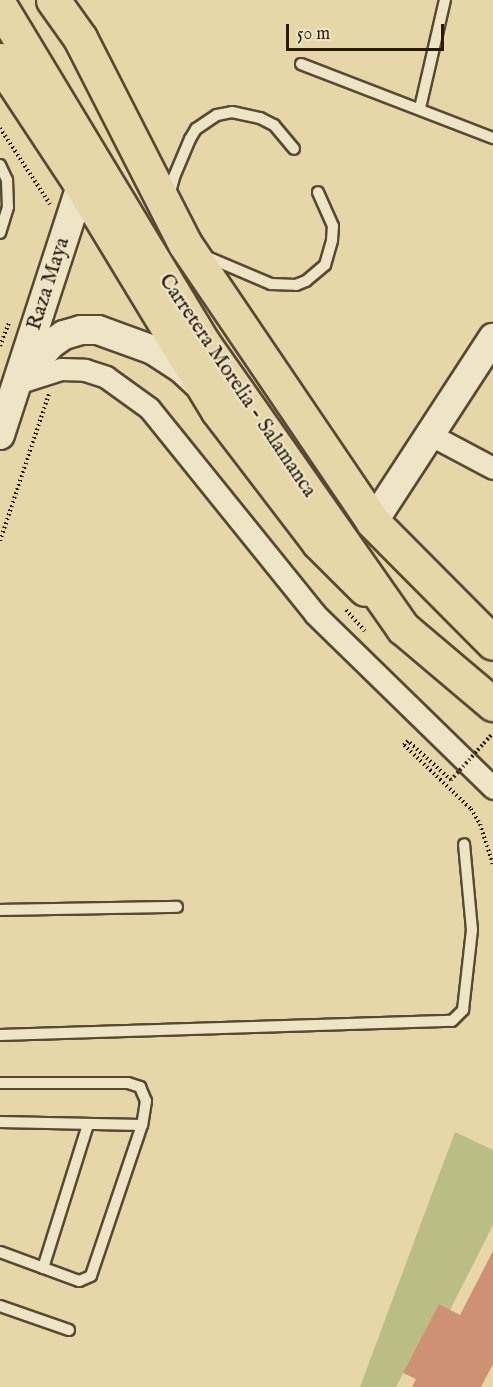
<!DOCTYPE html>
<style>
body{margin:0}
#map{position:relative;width:493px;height:1387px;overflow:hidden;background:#e7d6a8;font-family:"IM FELL English",serif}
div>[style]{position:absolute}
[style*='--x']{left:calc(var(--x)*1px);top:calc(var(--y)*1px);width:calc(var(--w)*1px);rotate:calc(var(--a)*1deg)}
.green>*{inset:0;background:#babd84}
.building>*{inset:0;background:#cf9174}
.path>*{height:4px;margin-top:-2px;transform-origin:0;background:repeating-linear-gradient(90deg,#291a0e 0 1.5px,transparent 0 4.5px)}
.roads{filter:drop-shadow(2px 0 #584934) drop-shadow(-2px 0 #584934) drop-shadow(0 2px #584934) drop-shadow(0 -2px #584934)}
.lane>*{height:10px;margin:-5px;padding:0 5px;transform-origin:5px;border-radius:5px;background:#efe4c6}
.street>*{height:21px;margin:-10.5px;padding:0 10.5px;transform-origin:10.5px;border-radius:10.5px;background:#efe4c6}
.secondary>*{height:28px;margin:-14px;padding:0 14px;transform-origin:14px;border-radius:14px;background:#efe4c6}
.primary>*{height:33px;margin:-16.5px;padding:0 16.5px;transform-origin:16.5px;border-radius:16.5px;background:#e7d6a8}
.highway>*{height:33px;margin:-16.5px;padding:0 16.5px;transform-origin:16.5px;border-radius:16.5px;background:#e7d6a8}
.path-bridge>*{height:4px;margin-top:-2px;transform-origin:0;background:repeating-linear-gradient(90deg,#291a0e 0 1.5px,transparent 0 4.5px)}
span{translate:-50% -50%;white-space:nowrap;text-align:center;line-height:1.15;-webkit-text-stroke:4.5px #efe4c6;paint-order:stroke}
.street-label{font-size:21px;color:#291a0e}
.scale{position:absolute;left:286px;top:24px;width:158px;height:27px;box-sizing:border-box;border:3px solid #291a0e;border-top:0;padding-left:8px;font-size:18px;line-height:21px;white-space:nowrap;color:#291a0e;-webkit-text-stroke:4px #efe4c6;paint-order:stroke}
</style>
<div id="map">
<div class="green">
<i style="clip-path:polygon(455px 1132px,493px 1150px,493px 1225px,450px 1310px,439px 1304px,396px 1387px,360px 1387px)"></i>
</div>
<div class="building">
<i style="clip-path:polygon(493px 1251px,493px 1364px,481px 1387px,412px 1387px,416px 1379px,403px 1373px,439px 1304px,460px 1315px)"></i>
</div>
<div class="path">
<i style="--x:0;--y:128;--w:91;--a:56.7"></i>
<i style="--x:0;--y:346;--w:26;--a:-69"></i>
<i style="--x:0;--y:541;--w:155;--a:-71.6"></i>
<i style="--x:346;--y:610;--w:28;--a:48"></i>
<i style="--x:451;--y:780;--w:58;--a:-137.8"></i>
<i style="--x:408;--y:741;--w:6;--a:135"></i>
<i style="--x:404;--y:745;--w:93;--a:43.7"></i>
<i style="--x:471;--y:809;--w:17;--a:59"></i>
<i style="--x:480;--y:824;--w:43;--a:72.4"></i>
</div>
<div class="roads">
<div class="lane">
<i style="--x:301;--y:64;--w:206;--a:21.1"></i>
<i style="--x:420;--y:108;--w:111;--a:-77"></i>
<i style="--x:0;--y:165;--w:17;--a:65"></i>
<i style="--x:7;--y:180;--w:27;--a:88"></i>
<i style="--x:8;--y:207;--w:27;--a:107"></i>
<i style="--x:169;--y:196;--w:20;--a:-75"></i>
<i style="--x:174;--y:177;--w:41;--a:-67.2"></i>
<i style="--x:190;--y:139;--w:12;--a:-59"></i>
<i style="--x:196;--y:129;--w:25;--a:-34"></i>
<i style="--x:217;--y:115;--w:15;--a:-11"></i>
<i style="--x:232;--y:112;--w:29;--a:12"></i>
<i style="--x:260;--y:118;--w:16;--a:27"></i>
<i style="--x:274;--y:125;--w:31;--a:50"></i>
<i style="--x:205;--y:256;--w:72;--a:23"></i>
<i style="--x:271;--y:284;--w:25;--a:2"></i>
<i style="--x:296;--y:285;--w:11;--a:-22"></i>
<i style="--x:306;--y:281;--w:25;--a:-40"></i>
<i style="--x:325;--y:265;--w:26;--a:-74"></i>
<i style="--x:332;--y:240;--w:14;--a:-86"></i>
<i style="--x:333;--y:226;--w:37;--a:-114"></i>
<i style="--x:0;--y:910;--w:177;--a:-1"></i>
<i style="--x:0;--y:1035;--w:452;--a:-1.8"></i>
<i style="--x:452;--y:1021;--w:16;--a:-45"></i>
<i style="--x:463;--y:1010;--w:81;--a:-83.6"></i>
<i style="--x:472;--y:930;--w:86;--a:-95.3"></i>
<i style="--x:0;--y:1083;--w:128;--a:0"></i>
<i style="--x:128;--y:1083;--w:13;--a:18"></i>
<i style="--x:140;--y:1087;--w:15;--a:67"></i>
<i style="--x:146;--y:1101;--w:24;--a:99"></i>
<i style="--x:142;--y:1125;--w:159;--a:108.7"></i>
<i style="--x:91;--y:1276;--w:13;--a:157"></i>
<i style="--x:79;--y:1281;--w:84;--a:-159.8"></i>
<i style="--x:0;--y:1122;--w:142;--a:1.2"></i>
<i style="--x:43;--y:1268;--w:151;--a:-72.6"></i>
<i style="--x:0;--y:1306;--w:73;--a:19.2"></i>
</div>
<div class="street">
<i style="--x:17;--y:383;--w:46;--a:-17.7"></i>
<i style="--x:61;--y:369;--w:24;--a:2"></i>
<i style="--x:85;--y:370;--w:22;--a:18"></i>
<i style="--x:106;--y:377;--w:53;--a:35.8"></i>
<i style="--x:149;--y:408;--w:265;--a:51.1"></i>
<i style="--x:315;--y:614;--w:249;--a:44.3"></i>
<i style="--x:429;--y:434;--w:72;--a:28"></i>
</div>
<div class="secondary">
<i style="--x:24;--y:375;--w:41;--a:-48.9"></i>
<i style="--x:51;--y:344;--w:16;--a:-35"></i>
<i style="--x:64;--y:335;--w:18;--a:-16"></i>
<i style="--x:81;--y:330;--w:17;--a:0"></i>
<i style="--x:98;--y:330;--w:59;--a:20"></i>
<i style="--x:153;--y:350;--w:33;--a:33"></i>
<i style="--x:181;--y:368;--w:22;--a:43"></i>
<i style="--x:0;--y:435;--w:263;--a:-72"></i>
<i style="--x:373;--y:522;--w:220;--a:-56.9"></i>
</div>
<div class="primary">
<i style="--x:0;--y:62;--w:147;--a:56.6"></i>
<i style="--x:81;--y:185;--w:264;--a:58.8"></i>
<i style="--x:218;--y:411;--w:165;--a:52.6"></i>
<i style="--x:318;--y:542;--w:66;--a:45"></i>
</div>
<div class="highway">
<i style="--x:53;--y:0;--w:47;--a:54.6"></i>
<i style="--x:80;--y:38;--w:231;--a:63"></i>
<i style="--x:185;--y:244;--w:336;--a:55.9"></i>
<i style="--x:373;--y:522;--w:170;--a:45.2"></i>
<i style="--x:0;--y:6;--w:395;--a:58.9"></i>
<i style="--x:204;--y:344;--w:347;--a:55"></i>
<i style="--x:403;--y:628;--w:118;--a:40.2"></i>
<i style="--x:0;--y:60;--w:3;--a:72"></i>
</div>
</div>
<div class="path-bridge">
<i style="--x:451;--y:780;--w:63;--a:-48.2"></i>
</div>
<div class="street-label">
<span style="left:49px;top:284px;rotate:-72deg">Raza Maya</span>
<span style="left:237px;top:386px;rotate:56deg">Carretera Morelia - Salamanca</span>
</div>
<div class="scale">50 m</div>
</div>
